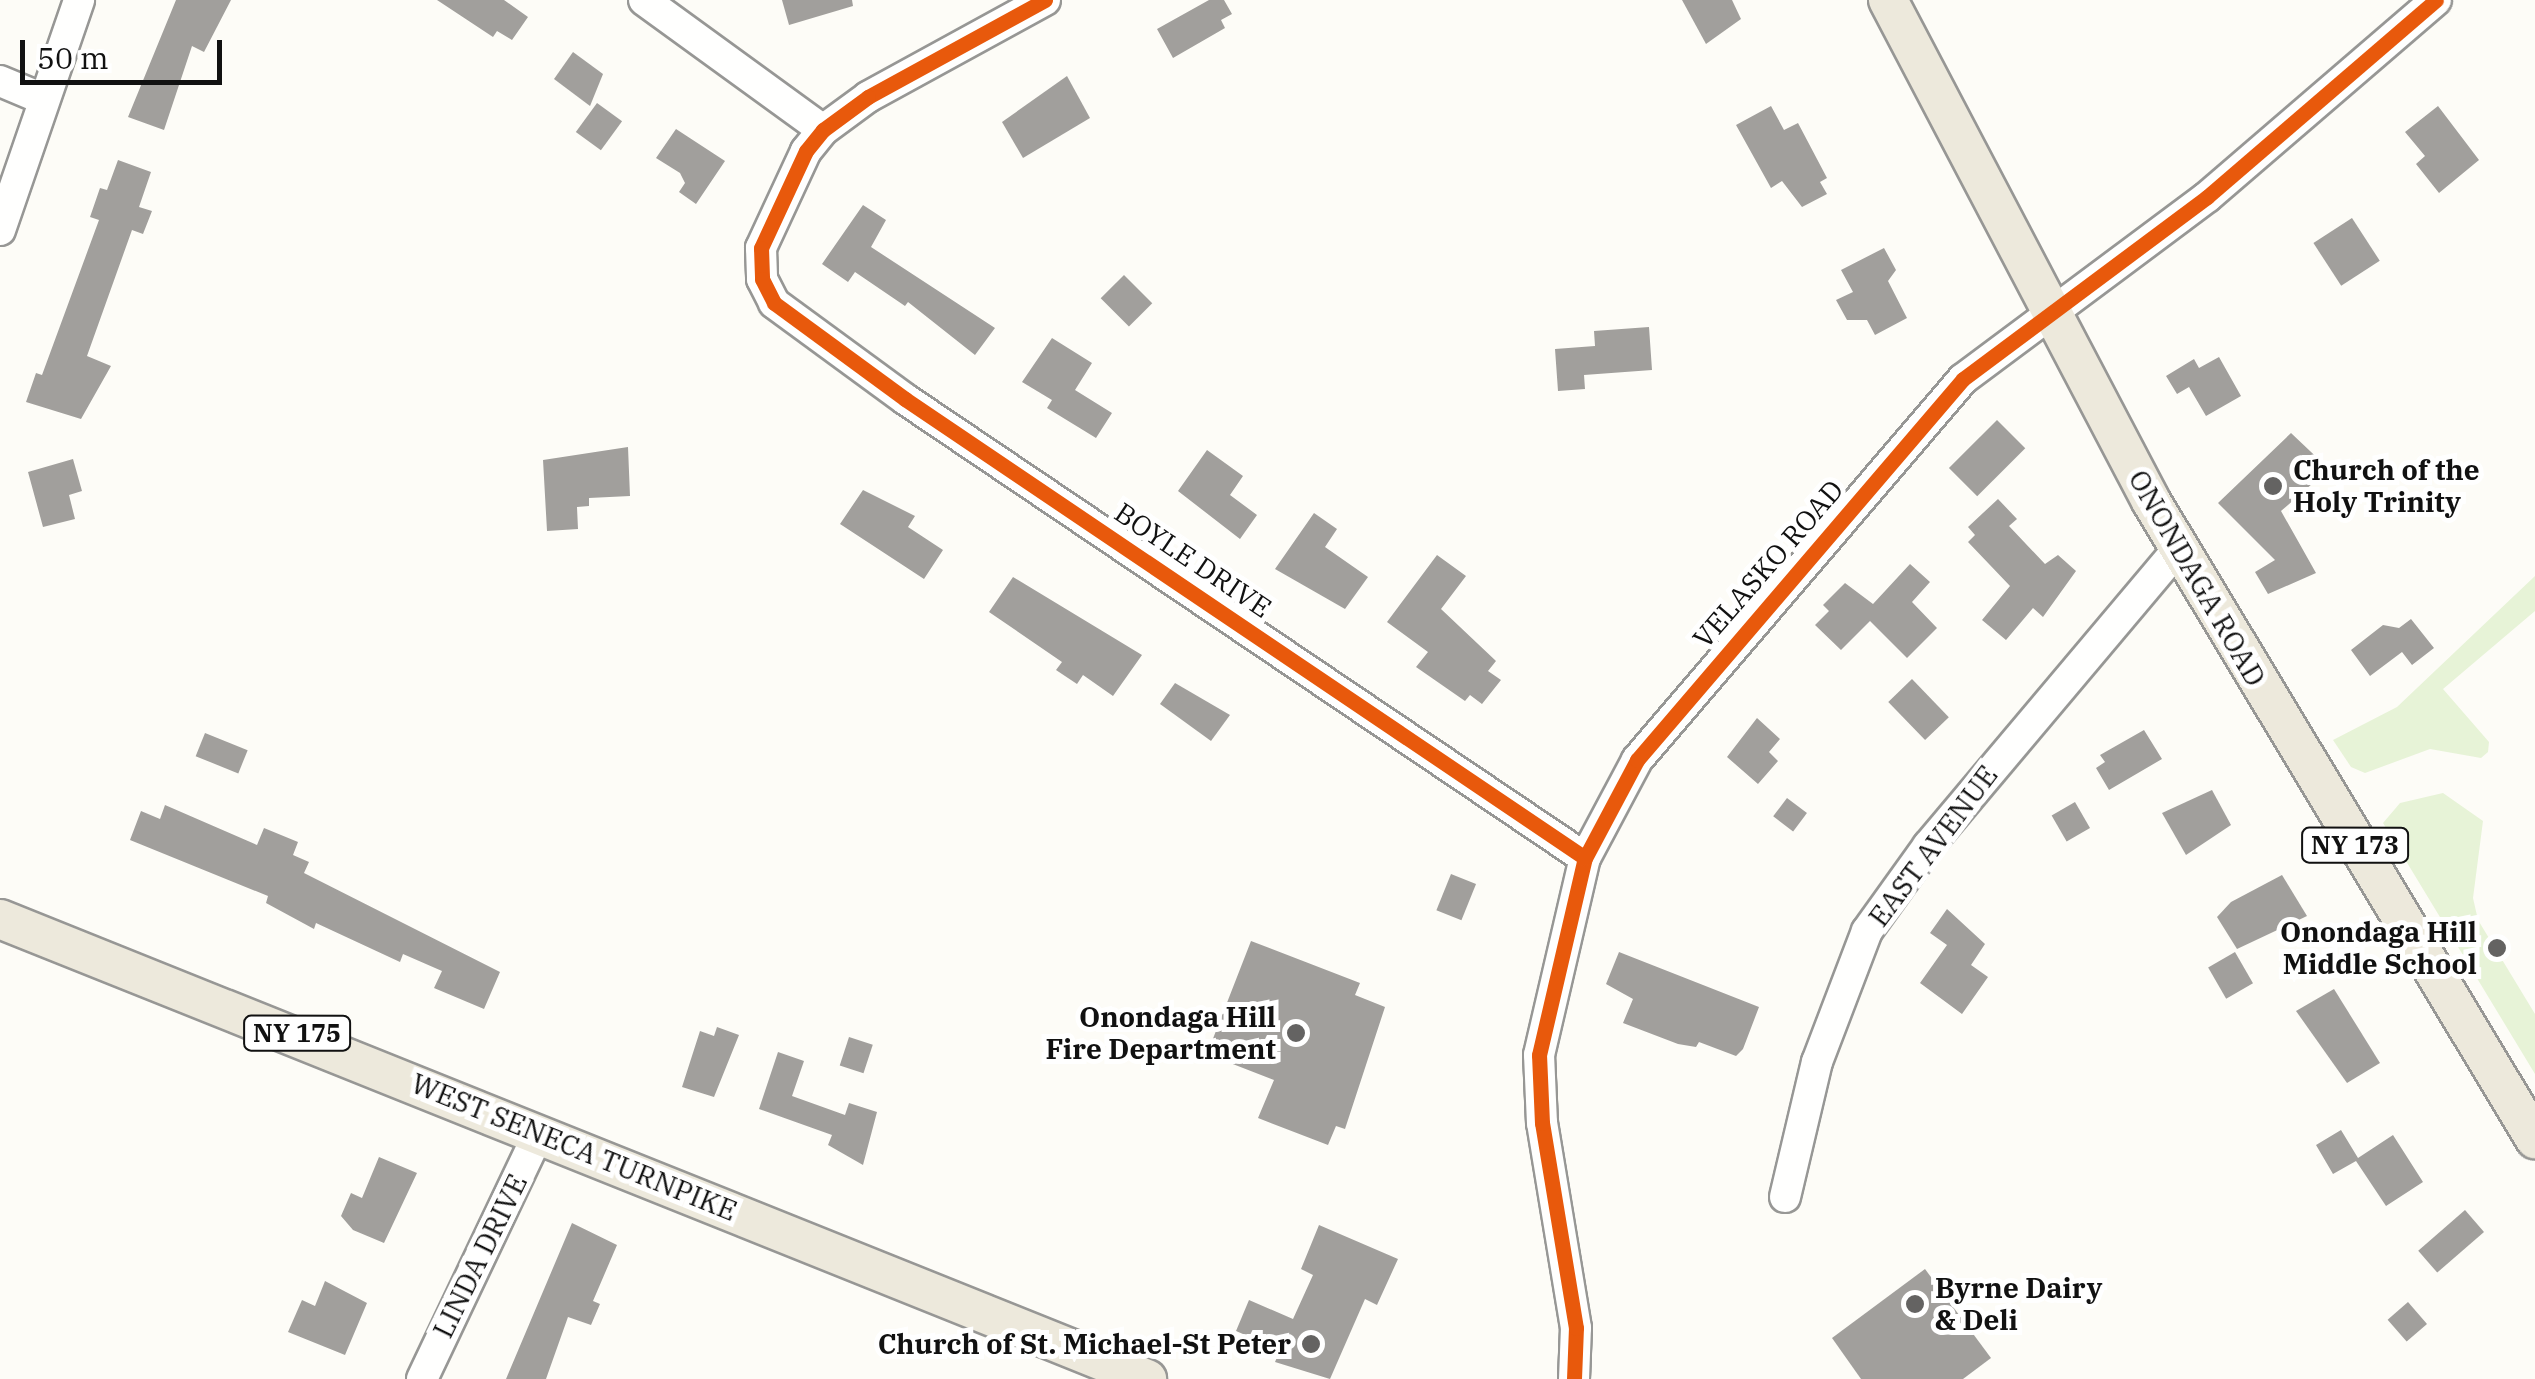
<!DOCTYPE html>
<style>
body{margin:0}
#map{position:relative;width:2535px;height:1379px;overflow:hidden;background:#fdfcf7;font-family:"IBM Plex Serif",serif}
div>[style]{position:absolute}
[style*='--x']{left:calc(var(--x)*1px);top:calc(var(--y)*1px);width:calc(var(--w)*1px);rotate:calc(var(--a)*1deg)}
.green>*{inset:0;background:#e7f3d7}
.building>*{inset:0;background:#a19f9c;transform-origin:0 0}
.roads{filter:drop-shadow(2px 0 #979795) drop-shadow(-2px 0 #979795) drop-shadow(0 2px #979795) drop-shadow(0 -2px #979795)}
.minor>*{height:30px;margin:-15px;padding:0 15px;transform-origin:15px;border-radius:15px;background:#fffffe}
.major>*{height:38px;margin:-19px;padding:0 19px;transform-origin:19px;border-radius:19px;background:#ede9dc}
.cycleway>*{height:15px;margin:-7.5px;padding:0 7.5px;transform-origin:7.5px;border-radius:7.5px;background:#e8590c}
.dots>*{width:28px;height:28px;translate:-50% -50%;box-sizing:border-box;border:5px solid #fff;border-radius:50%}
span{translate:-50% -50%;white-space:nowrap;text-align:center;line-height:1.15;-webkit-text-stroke:10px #fff;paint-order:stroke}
.shield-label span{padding:2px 8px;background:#fff;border:2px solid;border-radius:8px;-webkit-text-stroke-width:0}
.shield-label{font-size:25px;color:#111;font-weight:700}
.poi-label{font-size:28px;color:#111;font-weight:700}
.left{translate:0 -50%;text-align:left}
.right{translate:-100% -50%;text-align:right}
.street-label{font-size:28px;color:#111}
.scale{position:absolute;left:20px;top:40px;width:202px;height:45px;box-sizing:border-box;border:5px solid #111;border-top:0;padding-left:12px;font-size:30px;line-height:35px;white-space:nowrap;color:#111;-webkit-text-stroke:8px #fff;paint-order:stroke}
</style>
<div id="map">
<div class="green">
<i style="clip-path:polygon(2535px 576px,2535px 611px,2443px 689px,2489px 742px,2488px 752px,2481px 758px,2430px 749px,2365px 773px,2351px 767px,2333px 740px,2397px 707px)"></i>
<i style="clip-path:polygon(2443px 793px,2483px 821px,2473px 898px,2478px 920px,2535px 1014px,2535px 1074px,2383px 823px,2400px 803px)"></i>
</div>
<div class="building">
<i style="clip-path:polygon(176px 0,231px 0,204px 52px,192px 46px,164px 130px,128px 117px)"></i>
<i style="clip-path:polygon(437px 0,504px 0,528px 17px,512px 40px,497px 31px,493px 37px)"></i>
<i style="clip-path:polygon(782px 0,852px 0,853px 6px,789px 25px)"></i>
<i style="clip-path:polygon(1209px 0,1224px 0,1232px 14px,1221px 20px,1225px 28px,1173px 58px,1157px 29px)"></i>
<i style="clip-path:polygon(1682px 0,1732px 0,1741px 19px,1706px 44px)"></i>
<i style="clip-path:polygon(573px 52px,603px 74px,590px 106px,554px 79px)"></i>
<i style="clip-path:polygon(1067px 76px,1090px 118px,1023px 158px,1002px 122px)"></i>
<i style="left:597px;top:103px;width:31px;height:36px;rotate:36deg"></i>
<i style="clip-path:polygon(1771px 106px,1784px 130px,1798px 123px,1827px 178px,1820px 182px,1827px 194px,1802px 207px,1782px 181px,1771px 188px,1736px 125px)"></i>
<i style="clip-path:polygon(2438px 106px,2479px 160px,2439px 193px,2416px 164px,2425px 156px,2405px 132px)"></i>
<i style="clip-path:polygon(676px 129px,725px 161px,696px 204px,679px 192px,685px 183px,680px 173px,656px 158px)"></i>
<i style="clip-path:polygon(118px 160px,151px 172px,139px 207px,152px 211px,143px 234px,132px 230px,87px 356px,111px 366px,81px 419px,26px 402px,36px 373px,42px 375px,99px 220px,90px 217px,100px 188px,107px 190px)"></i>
<i style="clip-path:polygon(863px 205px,886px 220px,871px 247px,995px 328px,975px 355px,908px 302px,905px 306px,855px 272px,848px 282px,822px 264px)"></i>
<i style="left:2352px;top:218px;width:51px;height:46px;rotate:57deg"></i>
<i style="clip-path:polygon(1884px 248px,1896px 270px,1888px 281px,1907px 318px,1875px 335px,1867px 320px,1847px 320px,1836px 300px,1853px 292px,1841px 270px)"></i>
<i style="left:1124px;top:275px;width:40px;height:33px;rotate:45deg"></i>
<i style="clip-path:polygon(1649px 327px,1652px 370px,1584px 375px,1585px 389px,1558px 391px,1555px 349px,1595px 346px,1594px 331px)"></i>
<i style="clip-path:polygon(1052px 338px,1092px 363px,1075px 390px,1112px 413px,1096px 438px,1047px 408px,1052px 400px,1022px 382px)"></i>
<i style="clip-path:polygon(2219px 357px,2241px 396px,2206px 416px,2189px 387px,2177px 394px,2166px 376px,2194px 359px,2199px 368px)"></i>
<i style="left:1997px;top:420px;width:40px;height:68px;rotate:45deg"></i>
<i style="clip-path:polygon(2291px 433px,2329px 469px,2281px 511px,2316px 573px,2268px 594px,2255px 572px,2275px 560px,2218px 503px)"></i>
<i style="clip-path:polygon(628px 447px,630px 496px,589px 498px,589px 506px,577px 507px,578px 529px,547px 531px,543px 460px)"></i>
<i style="clip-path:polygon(1207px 450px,1243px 476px,1230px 495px,1257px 515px,1240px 539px,1178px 491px)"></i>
<i style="clip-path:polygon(73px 459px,82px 491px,69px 495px,75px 519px,43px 527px,28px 472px)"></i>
<i style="clip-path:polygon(863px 490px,915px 516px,908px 527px,943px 550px,924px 579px,840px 524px)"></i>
<i style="clip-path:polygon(1998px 499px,2017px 519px,2009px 526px,2045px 564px,2058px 555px,2076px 571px,2043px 617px,2033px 608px,2006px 640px,1982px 620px,2010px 586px,1968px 542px,1975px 535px,1968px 527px)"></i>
<i style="clip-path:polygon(1314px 513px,1337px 529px,1325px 547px,1368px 577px,1345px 609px,1275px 569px)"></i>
<i style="clip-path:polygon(1437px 555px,1466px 576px,1441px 609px,1496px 661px,1488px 671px,1501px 680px,1482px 704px,1470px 695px,1465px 701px,1416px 667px,1428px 652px,1387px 622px)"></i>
<i style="clip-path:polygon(1910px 564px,1930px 582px,1912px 602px,1937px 628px,1907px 658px,1870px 621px,1841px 650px,1815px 625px,1829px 611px,1823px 605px,1845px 583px,1873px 604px)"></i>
<i style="clip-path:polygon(1013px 577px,1142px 655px,1113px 696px,1083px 675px,1077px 684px,1056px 670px,1062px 662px,989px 612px)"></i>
<i style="clip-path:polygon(2411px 619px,2434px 648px,2412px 665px,2402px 652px,2370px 676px,2351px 650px,2383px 625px,2399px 628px)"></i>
<i style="left:1912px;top:679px;width:53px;height:33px;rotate:46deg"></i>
<i style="clip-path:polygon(1175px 683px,1230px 715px,1211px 741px,1160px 704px)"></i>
<i style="clip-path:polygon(1757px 718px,1780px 739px,1769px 752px,1778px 761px,1758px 784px,1727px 757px)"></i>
<i style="clip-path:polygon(2144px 730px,2162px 759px,2109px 790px,2096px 768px,2105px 762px,2100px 755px)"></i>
<i style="left:205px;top:733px;width:46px;height:25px;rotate:22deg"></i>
<i style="clip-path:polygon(2212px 790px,2231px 825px,2186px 855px,2162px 813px)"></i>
<i style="left:1787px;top:798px;width:25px;height:23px;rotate:37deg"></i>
<i style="left:2075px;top:802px;width:30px;height:27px;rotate:60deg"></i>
<i style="clip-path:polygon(165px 805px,257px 845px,264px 828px,298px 842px,293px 855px,309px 862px,304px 873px,500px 972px,484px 1009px,434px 988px,442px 971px,403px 954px,400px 962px,316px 923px,314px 929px,266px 903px,268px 896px,130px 840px,141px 811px,160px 819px)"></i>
<i style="left:1451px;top:874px;width:27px;height:39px;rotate:22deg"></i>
<i style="clip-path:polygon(2282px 875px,2307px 916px,2237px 949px,2217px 917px,2231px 902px)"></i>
<i style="clip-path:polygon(1947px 909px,1985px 944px,1971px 965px,1988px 977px,1962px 1014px,1920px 983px,1947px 945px,1930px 933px)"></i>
<i style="clip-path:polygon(1251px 941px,1360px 983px,1355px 995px,1385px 1007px,1345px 1129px,1336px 1126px,1328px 1145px,1258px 1118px,1274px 1080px,1207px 1054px)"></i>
<i style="clip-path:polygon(1619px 952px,1759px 1007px,1743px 1049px,1736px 1056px,1699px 1042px,1696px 1047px,1678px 1044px,1623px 1023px,1633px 999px,1606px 984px)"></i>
<i style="left:2235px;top:952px;width:36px;height:31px;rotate:60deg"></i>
<i style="clip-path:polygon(2334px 989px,2380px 1063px,2347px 1083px,2296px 1011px)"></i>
<i style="clip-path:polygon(717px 1027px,739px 1035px,714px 1097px,682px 1087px,700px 1031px,714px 1036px)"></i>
<i style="left:849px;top:1037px;width:25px;height:30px;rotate:18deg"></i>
<i style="clip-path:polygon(778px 1052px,804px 1061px,792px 1096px,845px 1115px,849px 1103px,877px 1112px,863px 1165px,828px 1145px,832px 1135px,759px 1109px)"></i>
<i style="clip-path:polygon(2341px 1130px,2358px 1158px,2393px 1135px,2423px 1182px,2386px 1206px,2356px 1161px,2333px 1174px,2316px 1145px)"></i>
<i style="clip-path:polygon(379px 1157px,417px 1173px,384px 1243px,353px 1230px,341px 1216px,351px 1193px,362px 1198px)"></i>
<i style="left:2465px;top:1210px;width:29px;height:62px;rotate:49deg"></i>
<i style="clip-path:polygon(572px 1223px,617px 1245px,593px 1301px,600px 1304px,591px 1325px,568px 1317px,546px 1379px,506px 1379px)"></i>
<i style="clip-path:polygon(1319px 1225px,1398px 1259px,1377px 1305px,1365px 1299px,1330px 1379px,1275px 1362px,1280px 1350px,1236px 1331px,1249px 1300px,1293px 1319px,1313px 1275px,1301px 1269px)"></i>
<i style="clip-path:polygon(1925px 1269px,1991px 1358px,1963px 1379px,1861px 1379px,1832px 1338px)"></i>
<i style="clip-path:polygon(325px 1281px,367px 1303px,345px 1355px,288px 1332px,302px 1300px,315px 1306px)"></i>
<i style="left:2408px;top:1302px;width:29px;height:27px;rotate:49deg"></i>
</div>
<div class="roads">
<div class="minor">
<i style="--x:644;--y:0;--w:221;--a:36"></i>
<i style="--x:1045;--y:0;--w:202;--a:151.3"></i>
<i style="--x:868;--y:97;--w:56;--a:143.7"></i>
<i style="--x:823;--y:130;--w:27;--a:129"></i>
<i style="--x:806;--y:151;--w:107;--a:114.9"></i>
<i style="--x:761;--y:248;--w:31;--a:88"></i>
<i style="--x:762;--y:279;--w:27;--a:63"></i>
<i style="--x:774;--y:303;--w:162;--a:36.2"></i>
<i style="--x:905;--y:399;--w:820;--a:34.02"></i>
<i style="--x:0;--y:81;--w:47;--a:22.7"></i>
<i style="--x:0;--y:230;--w:243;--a:-71"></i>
<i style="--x:1785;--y:1197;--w:139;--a:-76.7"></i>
<i style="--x:1817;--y:1062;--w:140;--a:-69.1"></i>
<i style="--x:1867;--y:931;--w:105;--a:-54.3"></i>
<i style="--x:1928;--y:846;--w:390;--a:-49.9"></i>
<i style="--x:422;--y:1379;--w:272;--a:-64.6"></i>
<i style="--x:1574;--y:1379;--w:51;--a:-87.8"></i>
<i style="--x:1576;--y:1328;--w:208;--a:-99.4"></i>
<i style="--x:1542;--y:1123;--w:68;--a:-92.5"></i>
<i style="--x:1539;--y:1055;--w:202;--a:-76.9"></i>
<i style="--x:1585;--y:858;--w:111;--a:-62"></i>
<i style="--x:1637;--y:760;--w:501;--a:-49.45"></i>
<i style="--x:1963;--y:379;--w:304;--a:-36.7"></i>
<i style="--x:2207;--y:197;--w:302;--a:-40.7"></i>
</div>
<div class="major">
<i style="--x:1888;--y:0;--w:566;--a:62.3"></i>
<i style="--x:2151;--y:501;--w:745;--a:58.96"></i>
<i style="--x:0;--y:919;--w:1236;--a:21.85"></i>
</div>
</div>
<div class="cycleway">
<i style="--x:1045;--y:0;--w:202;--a:151.3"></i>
<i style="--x:868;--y:97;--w:56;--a:143.7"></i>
<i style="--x:823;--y:130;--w:27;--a:129"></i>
<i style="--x:806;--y:151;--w:107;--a:114.9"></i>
<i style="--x:761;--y:248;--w:31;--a:88"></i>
<i style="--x:762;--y:279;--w:27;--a:63"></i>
<i style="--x:774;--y:303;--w:162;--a:36.2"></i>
<i style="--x:905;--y:399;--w:820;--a:34.02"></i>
<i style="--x:1574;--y:1379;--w:51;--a:-87.8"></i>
<i style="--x:1576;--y:1328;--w:208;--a:-99.4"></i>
<i style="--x:1542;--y:1123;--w:68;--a:-92.5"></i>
<i style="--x:1539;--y:1055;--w:202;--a:-76.9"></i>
<i style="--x:1585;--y:858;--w:111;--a:-62"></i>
<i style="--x:1637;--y:760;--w:501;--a:-49.45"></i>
<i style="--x:1963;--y:379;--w:304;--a:-36.7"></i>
<i style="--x:2207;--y:197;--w:302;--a:-40.7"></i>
</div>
<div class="dots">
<i style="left:2273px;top:486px;background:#646362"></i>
<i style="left:2497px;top:948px;background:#646362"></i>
<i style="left:1296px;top:1033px;background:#646362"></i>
<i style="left:1915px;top:1304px;background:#646362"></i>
<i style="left:1311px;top:1344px;background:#646362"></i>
</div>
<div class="shield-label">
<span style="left:2355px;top:845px">NY 173</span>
<span style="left:297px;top:1033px">NY 175</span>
</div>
<div class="poi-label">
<span class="left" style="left:2293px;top:486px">Church of the<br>Holy Trinity</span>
<span class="right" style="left:2477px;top:948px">Onondaga Hill<br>Middle School</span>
<span class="right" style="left:1276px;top:1033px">Onondaga Hill<br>Fire Department</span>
<span class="left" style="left:1935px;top:1304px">Byrne Dairy<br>&amp; Deli</span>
<span class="right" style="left:1291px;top:1344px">Church of St. Michael-St Peter</span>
</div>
<div class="street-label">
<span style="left:1193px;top:560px;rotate:34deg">BOYLE DRIVE</span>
<span style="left:1768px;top:564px;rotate:-49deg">VELASKO ROAD</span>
<span style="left:2197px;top:578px;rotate:60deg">ONONDAGA ROAD</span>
<span style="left:1933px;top:846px;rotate:-53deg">EAST AVENUE</span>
<span style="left:574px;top:1147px;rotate:22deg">WEST SENECA TURNPIKE</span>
<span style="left:480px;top:1256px;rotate:-64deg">LINDA DRIVE</span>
</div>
<div class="scale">50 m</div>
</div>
